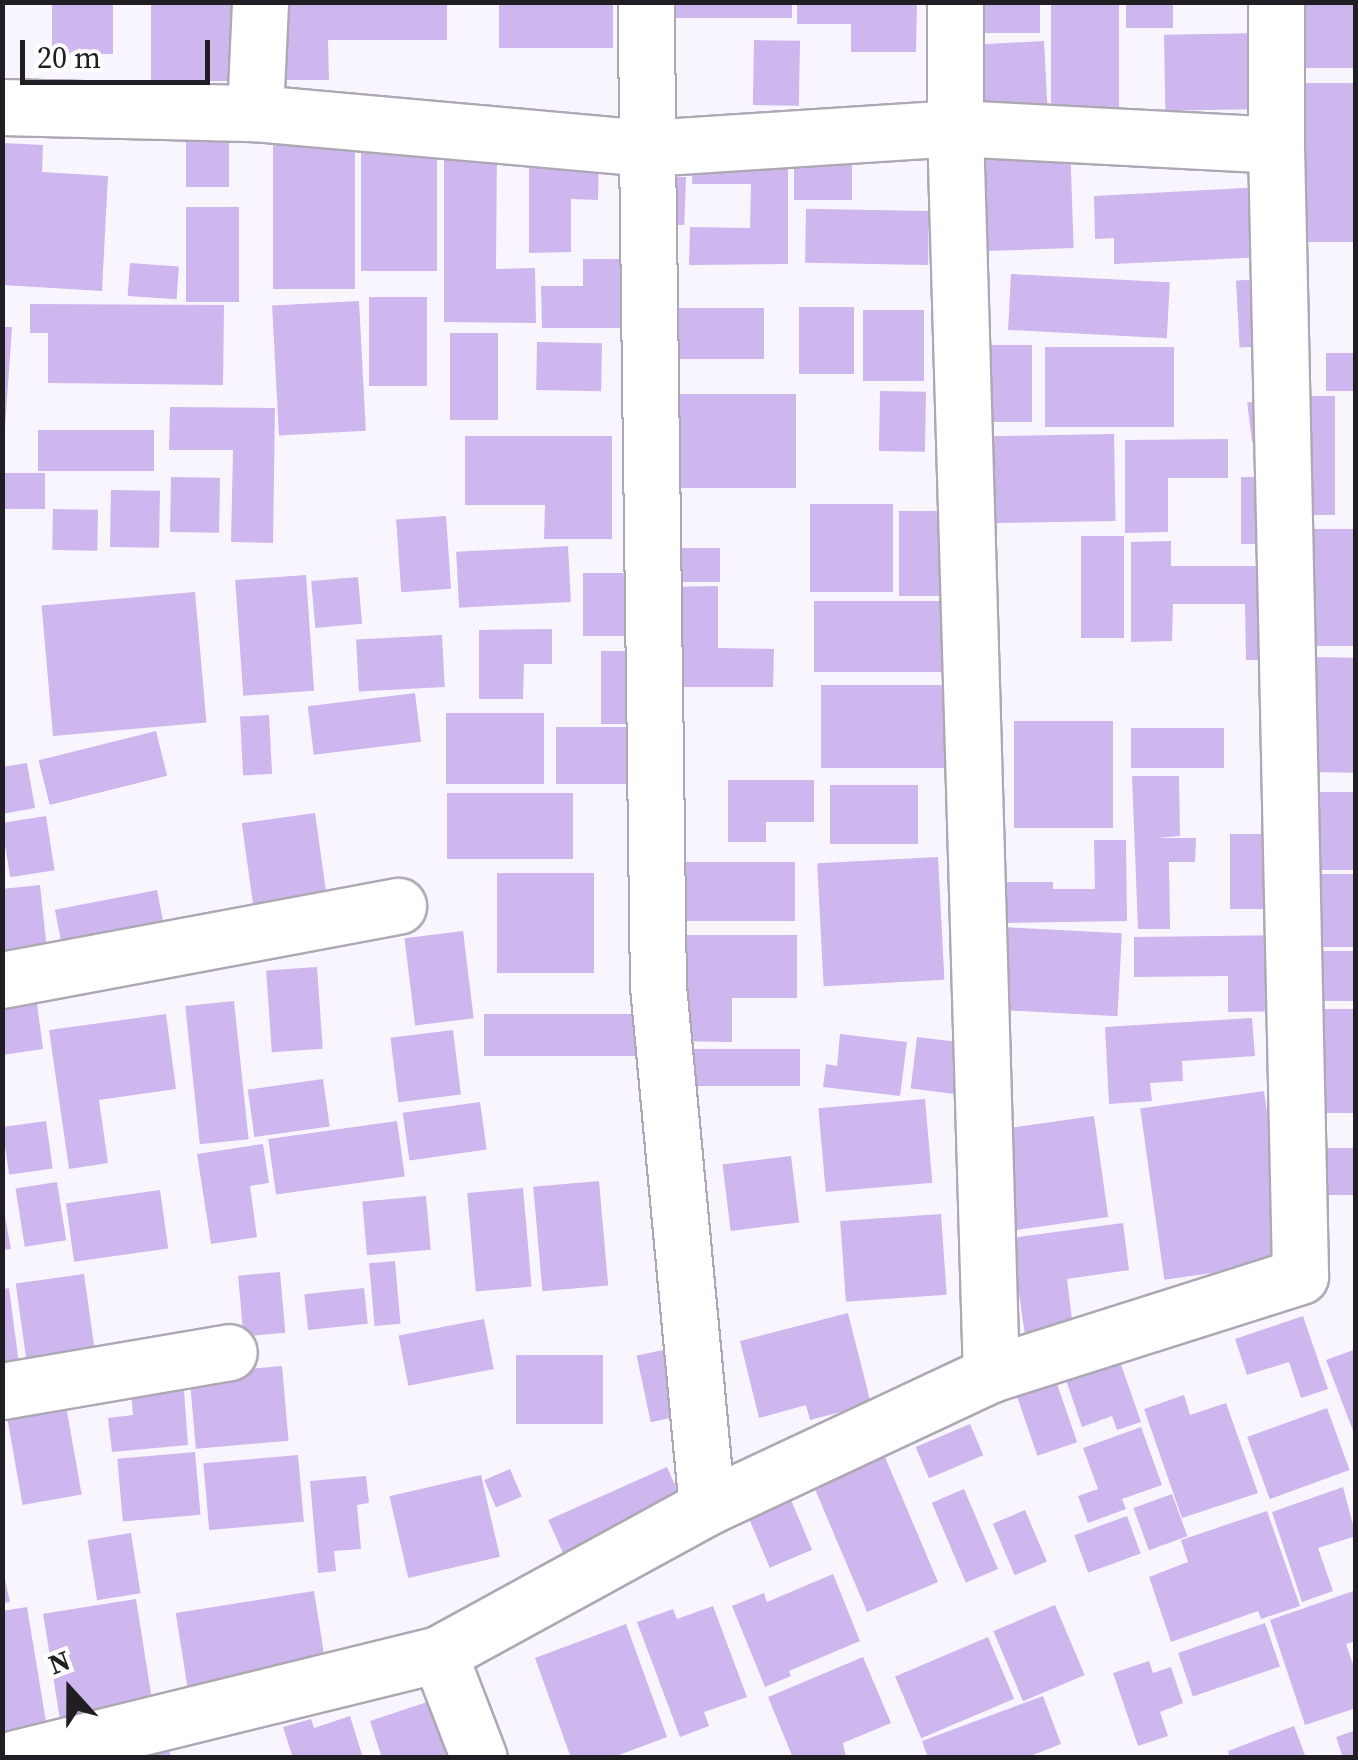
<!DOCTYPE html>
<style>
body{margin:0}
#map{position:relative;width:1358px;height:1760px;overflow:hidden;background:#f9f5ff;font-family:"Source Serif 4",serif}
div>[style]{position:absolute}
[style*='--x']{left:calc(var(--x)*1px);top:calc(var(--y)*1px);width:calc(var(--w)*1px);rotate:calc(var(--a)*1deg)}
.building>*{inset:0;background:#ceb7ee;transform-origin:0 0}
.roads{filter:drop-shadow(2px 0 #ada8b4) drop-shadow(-2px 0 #ada8b4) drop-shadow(0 2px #ada8b4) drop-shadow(0 -2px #ada8b4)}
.minor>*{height:55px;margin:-27.5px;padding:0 27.5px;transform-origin:27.5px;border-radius:27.5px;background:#fff}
span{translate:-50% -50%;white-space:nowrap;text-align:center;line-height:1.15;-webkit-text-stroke:10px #fff;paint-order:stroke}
.frame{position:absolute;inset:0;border:5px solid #201e22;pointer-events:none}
.north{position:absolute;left:20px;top:1640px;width:100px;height:100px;-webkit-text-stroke:8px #fff;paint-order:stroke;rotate:339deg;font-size:28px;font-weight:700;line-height:40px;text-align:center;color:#201e22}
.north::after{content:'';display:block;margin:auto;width:35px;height:45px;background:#201e22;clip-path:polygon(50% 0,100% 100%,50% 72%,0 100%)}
.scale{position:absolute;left:20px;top:40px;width:190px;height:45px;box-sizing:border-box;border:5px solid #201e22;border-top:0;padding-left:12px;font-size:30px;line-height:35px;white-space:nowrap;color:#201e22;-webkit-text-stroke:8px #fff;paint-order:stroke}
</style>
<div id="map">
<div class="building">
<i style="left:52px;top:2px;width:61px;height:52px"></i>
<i style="left:151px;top:2px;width:93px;height:79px"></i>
<i style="clip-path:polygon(270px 2px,447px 2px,447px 40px,328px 40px,329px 80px,270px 80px)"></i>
<i style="left:499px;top:2px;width:114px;height:46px"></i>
<i style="left:661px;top:2px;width:131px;height:16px"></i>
<i style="clip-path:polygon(797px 2px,917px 2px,916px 52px,851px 52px,851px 24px,797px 24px)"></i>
<i style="left:970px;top:2px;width:70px;height:31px"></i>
<i style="left:1051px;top:2px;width:68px;height:111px"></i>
<i style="left:1126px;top:2px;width:47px;height:26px"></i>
<i style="left:1294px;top:2px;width:62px;height:66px"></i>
<i style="left:1263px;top:33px;width:76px;height:99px;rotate:89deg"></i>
<i style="left:754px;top:40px;width:46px;height:65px;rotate:1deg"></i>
<i style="left:1044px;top:41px;width:65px;height:76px;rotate:87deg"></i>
<i style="left:1356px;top:83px;width:159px;height:64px;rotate:90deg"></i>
<i style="left:273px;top:134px;width:82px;height:155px"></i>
<i style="left:229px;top:136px;width:51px;height:43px;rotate:90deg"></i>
<i style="left:361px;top:138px;width:76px;height:133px"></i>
<i style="clip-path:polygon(4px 143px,43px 145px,42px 172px,108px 176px,102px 291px,2px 285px)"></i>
<i style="left:1070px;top:143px;width:105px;height:104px;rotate:88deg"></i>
<i style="clip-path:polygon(693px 146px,788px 147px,788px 264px,689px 265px,690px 227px,750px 228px,751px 184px,692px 184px)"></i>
<i style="clip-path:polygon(444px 147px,497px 147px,496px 269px,535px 268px,536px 323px,444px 322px)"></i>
<i style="left:794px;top:152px;width:58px;height:48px"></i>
<i style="clip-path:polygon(529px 153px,599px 153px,598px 200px,571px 199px,571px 252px,529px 253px)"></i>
<i style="left:656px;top:176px;width:30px;height:48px;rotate:2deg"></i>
<i style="clip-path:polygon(1263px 187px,1266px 257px,1114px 264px,1114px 238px,1095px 239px,1094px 196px)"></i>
<i style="left:186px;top:207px;width:53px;height:95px"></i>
<i style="left:929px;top:211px;width:54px;height:123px;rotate:91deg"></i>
<i style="clip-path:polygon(583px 259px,621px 259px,621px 328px,542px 328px,541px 286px,583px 286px)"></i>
<i style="left:130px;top:263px;width:49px;height:33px;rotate:4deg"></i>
<i style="left:1011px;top:274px;width:159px;height:56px;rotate:3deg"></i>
<i style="left:1266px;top:279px;width:67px;height:30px;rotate:87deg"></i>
<i style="left:369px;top:297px;width:58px;height:89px"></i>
<i style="left:359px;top:301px;width:130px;height:87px;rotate:87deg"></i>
<i style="clip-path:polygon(30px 304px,224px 305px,223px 385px,48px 383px,48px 333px,30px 333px)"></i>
<i style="left:799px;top:307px;width:55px;height:67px"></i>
<i style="left:764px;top:308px;width:51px;height:95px;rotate:90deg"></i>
<i style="left:863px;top:310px;width:61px;height:71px"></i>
<i style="clip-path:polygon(2px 327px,12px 327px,5px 427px,2px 427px)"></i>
<i style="left:498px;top:333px;width:87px;height:48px;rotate:90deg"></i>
<i style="left:537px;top:342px;width:65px;height:48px;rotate:1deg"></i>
<i style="left:1032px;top:345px;width:77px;height:53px;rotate:90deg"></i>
<i style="left:1045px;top:347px;width:129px;height:80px"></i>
<i style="left:1356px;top:353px;width:38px;height:30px;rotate:90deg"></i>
<i style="left:880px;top:391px;width:46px;height:60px;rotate:1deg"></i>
<i style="left:659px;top:394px;width:137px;height:94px"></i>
<i style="left:1297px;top:396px;width:38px;height:119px"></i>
<i style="left:1268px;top:400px;width:40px;height:21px;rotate:83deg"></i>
<i style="clip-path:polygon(170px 407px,275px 408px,273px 543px,231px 542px,233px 450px,169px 450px)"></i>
<i style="left:38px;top:430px;width:116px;height:41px"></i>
<i style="left:1114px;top:434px;width:87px;height:131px;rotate:89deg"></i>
<i style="clip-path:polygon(465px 436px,612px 436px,612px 539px,544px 539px,545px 505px,465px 505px)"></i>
<i style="clip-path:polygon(1228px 439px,1228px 478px,1168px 478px,1168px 532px,1125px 533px,1125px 440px)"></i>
<i style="left:2px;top:473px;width:43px;height:36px"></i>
<i style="left:171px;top:477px;width:49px;height:55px;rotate:1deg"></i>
<i style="left:1241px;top:477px;width:32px;height:67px"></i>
<i style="left:111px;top:490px;width:49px;height:57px;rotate:1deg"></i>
<i style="left:810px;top:504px;width:83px;height:88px"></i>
<i style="left:53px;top:509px;width:45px;height:41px;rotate:1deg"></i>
<i style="left:899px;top:511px;width:41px;height:85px"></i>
<i style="left:446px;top:516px;width:73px;height:50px;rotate:86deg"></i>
<i style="left:1356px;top:529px;width:117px;height:50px;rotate:90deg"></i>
<i style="left:1081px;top:536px;width:43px;height:102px"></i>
<i style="clip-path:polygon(1171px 541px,1171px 566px,1275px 566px,1277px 660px,1246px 660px,1245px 604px,1173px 604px,1172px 641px,1131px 642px,1131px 542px)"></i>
<i style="left:568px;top:546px;width:56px;height:112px;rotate:87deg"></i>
<i style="left:672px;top:548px;width:48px;height:34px"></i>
<i style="left:583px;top:573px;width:48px;height:63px"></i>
<i style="left:306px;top:575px;width:116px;height:71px;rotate:86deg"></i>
<i style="left:358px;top:577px;width:47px;height:47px;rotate:85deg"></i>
<i style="clip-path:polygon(718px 586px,718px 648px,774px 649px,773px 687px,669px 687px,669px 587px)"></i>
<i style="left:195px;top:592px;width:131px;height:154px;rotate:85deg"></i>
<i style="left:814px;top:601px;width:135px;height:71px"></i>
<i style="clip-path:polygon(552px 629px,552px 664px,524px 664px,523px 699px,479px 699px,479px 630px)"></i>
<i style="left:442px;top:635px;width:52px;height:86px;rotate:87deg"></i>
<i style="left:601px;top:651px;width:39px;height:73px"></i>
<i style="left:1312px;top:657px;width:44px;height:115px;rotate:1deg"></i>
<i style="left:821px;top:685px;width:125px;height:83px"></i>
<i style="left:415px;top:693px;width:49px;height:108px;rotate:83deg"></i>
<i style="left:446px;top:713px;width:98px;height:71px"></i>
<i style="left:269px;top:715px;width:59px;height:29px;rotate:87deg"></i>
<i style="left:1113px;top:721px;width:107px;height:99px;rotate:90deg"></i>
<i style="left:556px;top:727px;width:78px;height:57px"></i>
<i style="left:1131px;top:728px;width:93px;height:40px"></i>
<i style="left:156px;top:731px;width:46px;height:121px;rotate:76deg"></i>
<i style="clip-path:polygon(27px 763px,35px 808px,2px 814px,2px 767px)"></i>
<i style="clip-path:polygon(1132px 776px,1179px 776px,1180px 836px,1156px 838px,1196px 838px,1195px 862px,1169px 862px,1170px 929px,1138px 929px)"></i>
<i style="clip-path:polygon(728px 780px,814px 780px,814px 822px,766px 822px,766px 842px,728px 842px)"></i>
<i style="left:830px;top:785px;width:88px;height:59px"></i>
<i style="left:1302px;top:792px;width:54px;height:78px"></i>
<i style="left:447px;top:793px;width:126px;height:66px"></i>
<i style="left:315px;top:813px;width:94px;height:74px;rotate:82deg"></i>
<i style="left:46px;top:816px;width:55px;height:45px;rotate:81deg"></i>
<i style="left:1230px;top:834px;width:51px;height:75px"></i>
<i style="clip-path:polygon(1094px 840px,1126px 840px,1127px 921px,1002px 923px,1002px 882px,1053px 882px,1053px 889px,1095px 889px)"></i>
<i style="left:938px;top:857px;width:123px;height:121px;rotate:87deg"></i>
<i style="left:668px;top:862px;width:127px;height:59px"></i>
<i style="left:497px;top:873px;width:97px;height:100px"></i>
<i style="left:1311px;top:874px;width:45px;height:73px"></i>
<i style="clip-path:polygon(40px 885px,48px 959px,2px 964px,2px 889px)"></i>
<i style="left:157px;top:890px;width:49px;height:104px;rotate:79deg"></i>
<i style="left:1002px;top:927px;width:120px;height:83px;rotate:3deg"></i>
<i style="left:463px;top:931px;width:88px;height:59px;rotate:83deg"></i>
<i style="clip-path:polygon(673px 935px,797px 935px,797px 998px,732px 998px,732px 1042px,672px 1041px)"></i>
<i style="clip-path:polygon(1283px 935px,1283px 1011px,1228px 1012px,1228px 976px,1134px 977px,1134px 937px)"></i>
<i style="left:1307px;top:951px;width:49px;height:50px"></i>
<i style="left:317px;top:967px;width:82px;height:51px;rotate:86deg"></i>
<i style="clip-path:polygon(35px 988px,43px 1049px,2px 1055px,2px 993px)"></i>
<i style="left:234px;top:1001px;width:139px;height:49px;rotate:84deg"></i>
<i style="left:1315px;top:1009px;width:41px;height:104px"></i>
<i style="clip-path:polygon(166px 1014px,176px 1089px,99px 1100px,108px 1163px,69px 1169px,49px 1030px)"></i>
<i style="left:642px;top:1014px;width:42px;height:158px;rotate:90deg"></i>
<i style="clip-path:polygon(1252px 1018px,1255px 1056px,1182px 1061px,1183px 1081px,1150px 1083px,1152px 1101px,1109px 1104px,1105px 1027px)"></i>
<i style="left:453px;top:1030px;width:65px;height:63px;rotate:83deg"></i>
<i style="clip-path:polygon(840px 1034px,907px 1042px,900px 1096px,823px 1087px,826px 1064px,837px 1066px)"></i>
<i style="left:917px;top:1037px;width:58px;height:52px;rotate:7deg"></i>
<i style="left:688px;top:1049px;width:112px;height:37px"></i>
<i style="left:323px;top:1079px;width:48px;height:76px;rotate:82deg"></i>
<i style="left:1264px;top:1091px;width:173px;height:125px;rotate:82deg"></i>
<i style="left:925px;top:1099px;width:84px;height:107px;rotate:85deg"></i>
<i style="left:480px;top:1102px;width:48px;height:78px;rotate:82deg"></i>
<i style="left:1094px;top:1116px;width:102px;height:102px;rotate:82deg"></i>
<i style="left:46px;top:1121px;width:48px;height:44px;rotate:82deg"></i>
<i style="left:397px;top:1121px;width:56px;height:130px;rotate:82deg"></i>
<i style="clip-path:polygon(263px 1144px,269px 1183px,250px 1186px,257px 1237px,211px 1244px,197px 1154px)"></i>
<i style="left:1356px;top:1148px;width:47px;height:47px;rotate:90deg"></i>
<i style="left:791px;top:1156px;width:67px;height:69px;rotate:83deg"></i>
<i style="left:599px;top:1181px;width:105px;height:66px;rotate:85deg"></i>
<i style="left:57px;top:1182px;width:59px;height:42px;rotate:81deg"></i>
<i style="left:523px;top:1188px;width:99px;height:56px;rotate:85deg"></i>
<i style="left:160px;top:1190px;width:59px;height:95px;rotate:82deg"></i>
<i style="left:426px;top:1196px;width:54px;height:64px;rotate:85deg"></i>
<i style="clip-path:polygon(2px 1200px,11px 1249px,2px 1250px)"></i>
<i style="left:941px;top:1214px;width:81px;height:101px;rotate:86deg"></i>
<i style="clip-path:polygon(1123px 1223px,1129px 1270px,1067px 1279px,1073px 1328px,1025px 1335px,1011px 1238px)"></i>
<i style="left:395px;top:1261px;width:63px;height:26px;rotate:85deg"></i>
<i style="left:280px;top:1272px;width:61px;height:42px;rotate:85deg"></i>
<i style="left:84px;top:1274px;width:91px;height:69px;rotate:82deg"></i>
<i style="clip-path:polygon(9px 1288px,21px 1379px,2px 1382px,2px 1289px)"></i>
<i style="left:364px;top:1288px;width:36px;height:60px;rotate:84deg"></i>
<i style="clip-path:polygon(848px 1313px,871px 1404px,810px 1420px,806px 1405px,759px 1418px,740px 1341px)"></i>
<i style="clip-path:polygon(1303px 1316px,1328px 1389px,1301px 1398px,1289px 1362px,1247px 1375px,1235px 1339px)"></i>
<i style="left:484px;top:1319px;width:51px;height:87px;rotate:79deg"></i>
<i style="clip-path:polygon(1356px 1349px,1356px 1436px,1355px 1436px,1326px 1360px)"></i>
<i style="left:663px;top:1350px;width:68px;height:27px;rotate:78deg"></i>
<i style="left:516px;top:1355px;width:87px;height:69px"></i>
<i style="clip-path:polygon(1118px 1356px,1141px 1422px,1117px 1430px,1112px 1416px,1082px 1427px,1064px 1374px)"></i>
<i style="left:282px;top:1366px;width:75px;height:93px;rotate:85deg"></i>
<i style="left:1054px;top:1375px;width:71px;height:42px;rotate:71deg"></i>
<i style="clip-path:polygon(183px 1377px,188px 1445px,112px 1452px,108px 1418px,133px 1415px,130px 1381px)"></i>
<i style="clip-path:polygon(1184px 1395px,1190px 1415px,1226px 1403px,1258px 1493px,1182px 1518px,1144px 1409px)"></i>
<i style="left:65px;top:1400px;width:96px;height:60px;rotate:80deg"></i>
<i style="left:1327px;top:1408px;width:66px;height:85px;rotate:70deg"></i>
<i style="left:970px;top:1424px;width:34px;height:59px;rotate:67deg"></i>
<i style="clip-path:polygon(1141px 1427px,1162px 1485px,1122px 1499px,1126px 1509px,1088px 1523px,1078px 1496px,1098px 1489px,1083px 1448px)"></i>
<i style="left:879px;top:1443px;width:151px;height:77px;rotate:67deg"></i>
<i style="left:195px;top:1452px;width:63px;height:78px;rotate:85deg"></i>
<i style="left:298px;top:1455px;width:67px;height:95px;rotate:85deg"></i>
<i style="left:667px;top:1467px;width:45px;height:130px;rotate:66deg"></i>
<i style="left:510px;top:1469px;width:30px;height:28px;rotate:67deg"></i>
<i style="left:481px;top:1475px;width:84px;height:94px;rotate:77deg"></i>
<i style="clip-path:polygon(366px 1476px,369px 1503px,357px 1505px,361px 1549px,334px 1551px,336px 1571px,318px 1573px,310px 1481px)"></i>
<i style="clip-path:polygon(1343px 1487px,1356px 1536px,1318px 1548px,1333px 1591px,1302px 1602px,1272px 1512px)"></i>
<i style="left:964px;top:1489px;width:87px;height:35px;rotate:67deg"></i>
<i style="left:1172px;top:1494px;width:45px;height:41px;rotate:70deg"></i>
<i style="left:791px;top:1500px;width:54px;height:46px;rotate:67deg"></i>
<i style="left:1025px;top:1510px;width:56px;height:35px;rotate:67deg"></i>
<i style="clip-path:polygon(1267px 1511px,1300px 1606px,1261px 1619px,1258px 1611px,1171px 1642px,1149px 1577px,1188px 1562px,1181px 1540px)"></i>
<i style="left:1127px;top:1516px;width:40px;height:56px;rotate:70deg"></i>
<i style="left:131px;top:1533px;width:61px;height:44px;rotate:81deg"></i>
<i style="clip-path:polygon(2px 1566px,10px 1602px,2px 1603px)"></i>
<i style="clip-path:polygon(833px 1574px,860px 1641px,789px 1671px,791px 1676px,765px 1687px,732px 1606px,764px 1593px,767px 1602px)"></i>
<i style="clip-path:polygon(1356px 1590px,1356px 1641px,1346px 1644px,1356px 1673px,1356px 1708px,1305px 1725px,1270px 1620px)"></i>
<i style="left:314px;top:1591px;width:79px;height:140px;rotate:81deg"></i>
<i style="left:136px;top:1599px;width:118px;height:94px;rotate:81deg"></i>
<i style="left:1055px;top:1605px;width:76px;height:67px;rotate:67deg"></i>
<i style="clip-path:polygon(713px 1606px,747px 1697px,704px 1712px,709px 1726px,680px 1737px,637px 1622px,673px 1609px,677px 1619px)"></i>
<i style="clip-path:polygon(27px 1607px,48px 1734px,2px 1741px,2px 1611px)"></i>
<i style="left:1265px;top:1623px;width:46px;height:92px;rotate:71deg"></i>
<i style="clip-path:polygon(626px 1624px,667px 1737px,611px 1758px,571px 1758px,535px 1658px)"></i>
<i style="left:988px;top:1637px;width:67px;height:101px;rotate:67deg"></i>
<i style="clip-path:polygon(863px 1657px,891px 1723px,843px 1743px,846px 1758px,793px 1758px,768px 1697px)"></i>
<i style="clip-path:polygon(1149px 1661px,1153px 1673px,1171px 1667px,1183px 1703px,1160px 1712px,1168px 1736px,1138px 1746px,1113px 1673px)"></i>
<i style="clip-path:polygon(1043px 1696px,1061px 1744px,1025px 1758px,928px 1758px,922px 1741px)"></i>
<i style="clip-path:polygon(439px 1698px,456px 1751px,435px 1758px,382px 1758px,370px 1721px)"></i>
<i style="clip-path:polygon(350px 1716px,363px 1758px,293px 1758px,283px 1727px,311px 1719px,314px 1728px)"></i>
<i style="clip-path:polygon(1294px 1726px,1306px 1758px,1230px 1758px,1228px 1751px)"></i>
<i style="clip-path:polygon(1356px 1730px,1356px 1758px,1343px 1758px,1336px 1737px)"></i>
<i style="clip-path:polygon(169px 1748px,171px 1758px,138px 1758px,137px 1756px)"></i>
</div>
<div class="roads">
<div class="minor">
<i style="--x:646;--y:2;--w:146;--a:89.6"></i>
<i style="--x:647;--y:148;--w:309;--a:-3.7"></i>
<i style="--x:955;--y:128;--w:1247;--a:88.35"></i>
<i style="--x:991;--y:1374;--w:314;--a:154.9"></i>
<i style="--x:955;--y:2;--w:126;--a:90"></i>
<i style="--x:955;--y:128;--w:321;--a:3"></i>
<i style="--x:1276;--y:145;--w:1131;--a:88.78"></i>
<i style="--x:1300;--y:1276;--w:324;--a:162.4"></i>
<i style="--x:1276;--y:2;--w:143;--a:90"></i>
<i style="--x:2;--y:107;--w:253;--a:1.4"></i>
<i style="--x:255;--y:113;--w:394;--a:5.1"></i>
<i style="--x:647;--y:148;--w:838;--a:89.25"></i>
<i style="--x:658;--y:986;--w:523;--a:84.63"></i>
<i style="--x:707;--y:1507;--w:306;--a:151.3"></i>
<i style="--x:439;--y:1654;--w:436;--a:166.2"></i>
<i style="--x:255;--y:113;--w:111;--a:-87.4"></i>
<i style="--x:2;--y:980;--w:403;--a:-10.6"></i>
<i style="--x:2;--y:1391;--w:230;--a:-9.7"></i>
<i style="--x:439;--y:1654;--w:111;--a:69"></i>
</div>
</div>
<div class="frame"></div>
<div class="north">N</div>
<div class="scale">20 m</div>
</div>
